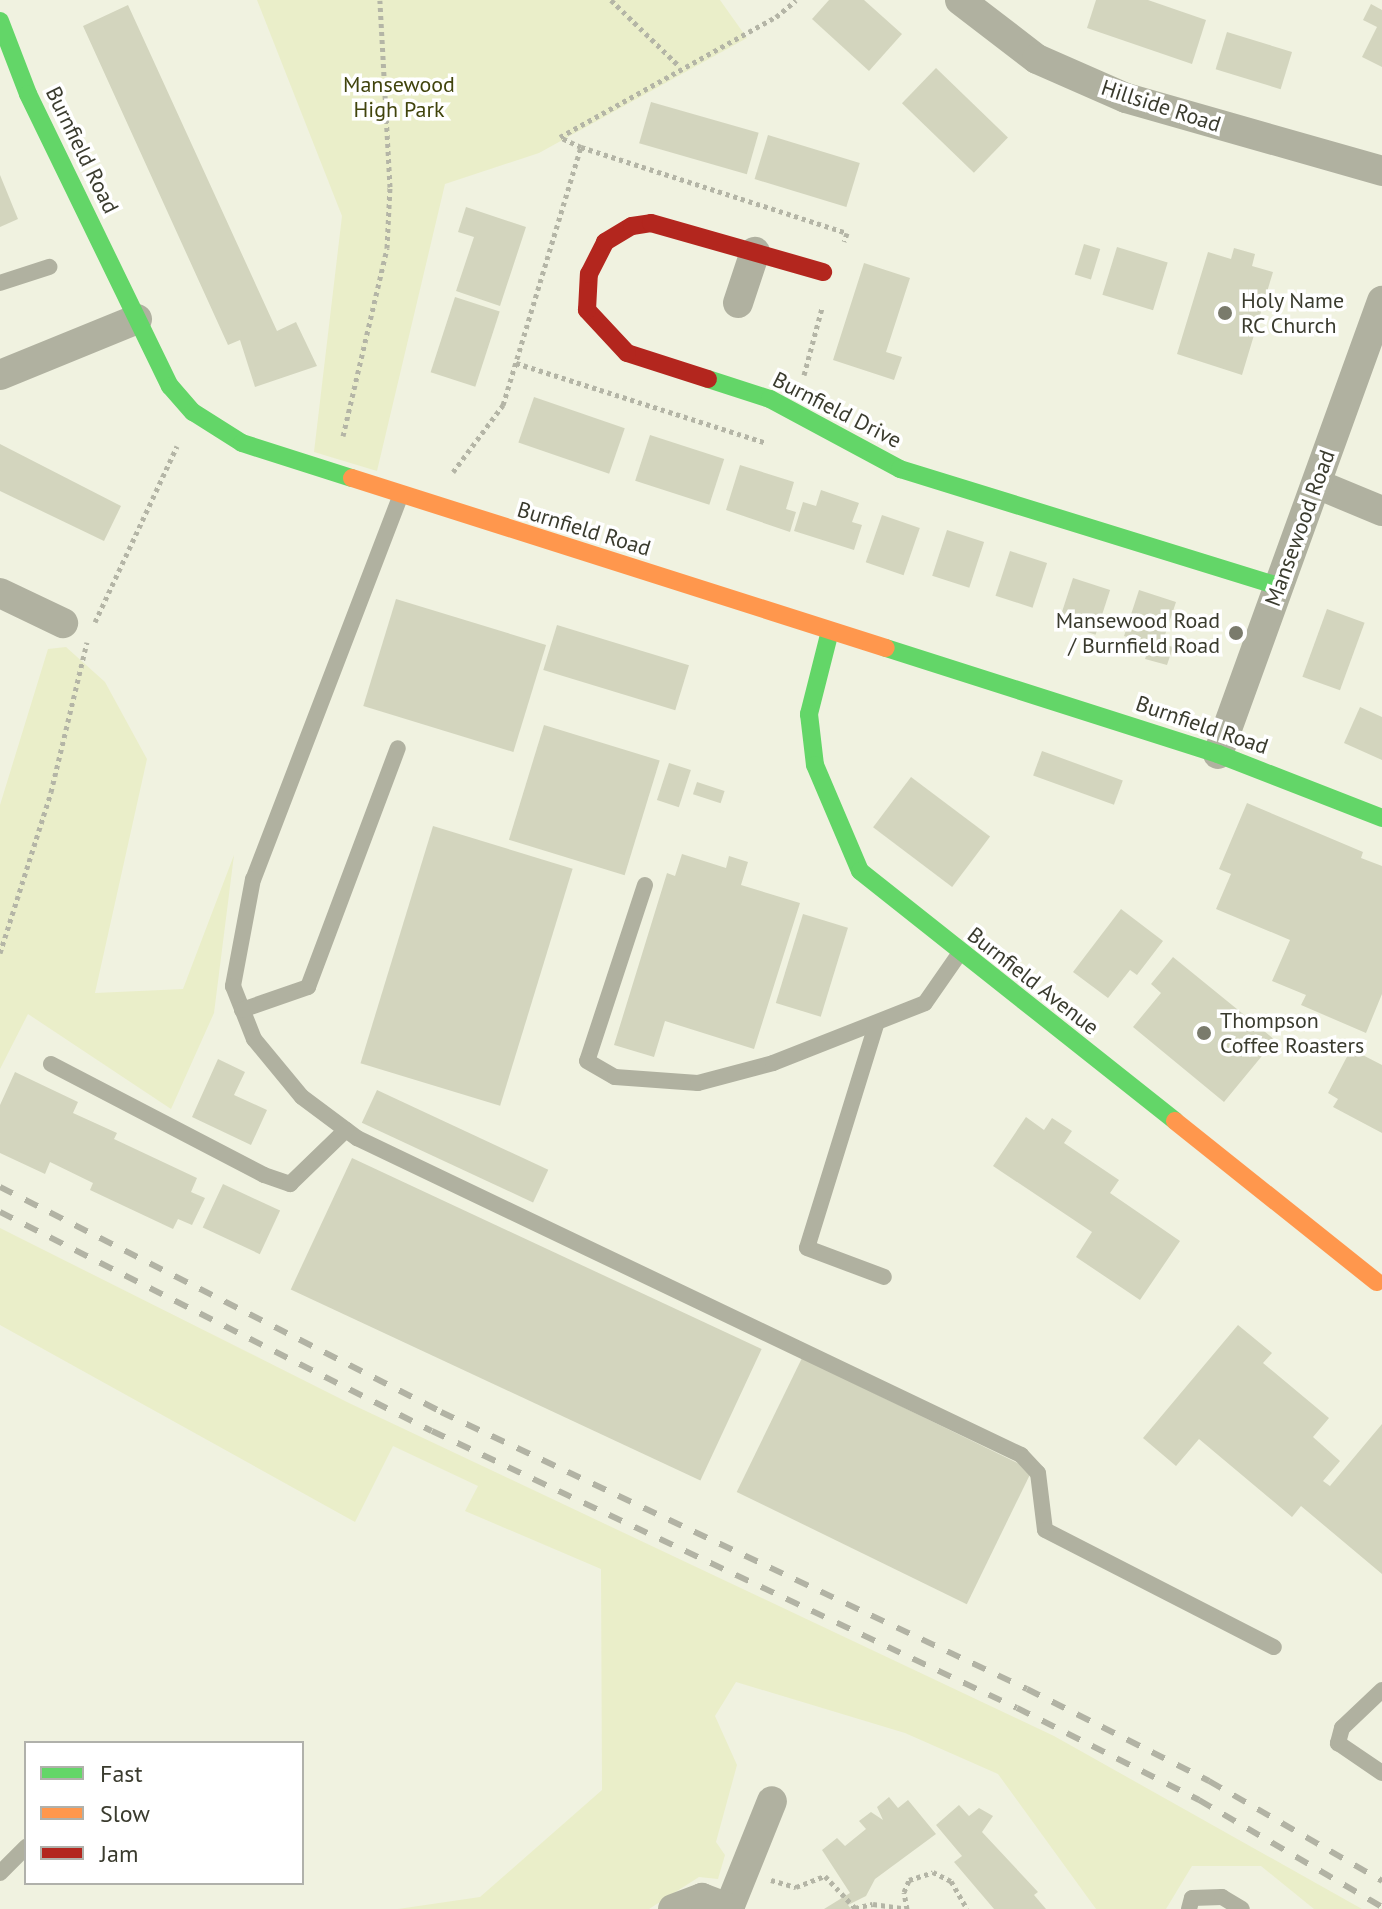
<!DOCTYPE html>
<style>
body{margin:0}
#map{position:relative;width:1382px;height:1909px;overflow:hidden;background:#f0f2e0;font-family:"PT Sans",sans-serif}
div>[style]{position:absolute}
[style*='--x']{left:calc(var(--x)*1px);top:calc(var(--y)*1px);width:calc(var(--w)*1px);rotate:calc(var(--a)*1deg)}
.green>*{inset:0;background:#eaeec9}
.building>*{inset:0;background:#d3d5be;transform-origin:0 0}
.path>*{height:5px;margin-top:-2.5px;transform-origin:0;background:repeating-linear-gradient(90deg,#b4b5a6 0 4px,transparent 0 8px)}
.lane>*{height:16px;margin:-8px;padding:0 8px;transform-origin:8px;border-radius:8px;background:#b0b1a0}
.street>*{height:30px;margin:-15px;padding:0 15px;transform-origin:15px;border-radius:15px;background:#b0b1a0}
.fast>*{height:18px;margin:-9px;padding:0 9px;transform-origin:9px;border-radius:9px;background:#63d668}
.slow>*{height:18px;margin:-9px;padding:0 9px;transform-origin:9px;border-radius:9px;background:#ff974d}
.jam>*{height:18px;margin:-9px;padding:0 9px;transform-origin:9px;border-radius:9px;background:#b3261e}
.rail>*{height:6px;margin-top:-3px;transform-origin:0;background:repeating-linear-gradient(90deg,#b2b3a4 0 14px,transparent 0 28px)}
.dots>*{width:22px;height:22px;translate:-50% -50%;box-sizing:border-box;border:4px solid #fff;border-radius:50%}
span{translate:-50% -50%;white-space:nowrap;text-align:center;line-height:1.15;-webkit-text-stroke:7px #fff;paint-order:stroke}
.park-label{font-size:22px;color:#41440d}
.street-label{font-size:22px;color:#3a3b2e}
.poi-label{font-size:22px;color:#3a3b2e}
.left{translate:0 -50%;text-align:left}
.right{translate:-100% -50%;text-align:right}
.legend{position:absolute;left:24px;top:1741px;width:280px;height:144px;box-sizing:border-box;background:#fff;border:2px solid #b0b1ab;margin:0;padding:10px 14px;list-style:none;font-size:24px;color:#3a3b2e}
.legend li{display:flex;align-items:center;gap:16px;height:40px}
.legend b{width:40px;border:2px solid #b0b1ab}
</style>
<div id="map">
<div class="green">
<i style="clip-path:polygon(257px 0,720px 0,747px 38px,539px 153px,445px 184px,377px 471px,314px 452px,342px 216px)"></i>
<i style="clip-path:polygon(66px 647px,105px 682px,147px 759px,95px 993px,183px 989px,234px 855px,214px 1013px,171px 1109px,28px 1014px,0 1069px,0 805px,48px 649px)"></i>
<i style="clip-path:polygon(0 1228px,349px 1403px,1054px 1736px,1362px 1909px,1314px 1909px,1261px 1866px,1192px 1866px,1166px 1909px,1096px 1909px,998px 1774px,905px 1733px,736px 1682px,715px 1716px,737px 1765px,716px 1842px,725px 1855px,718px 1879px,699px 1877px,649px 1909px,398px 1909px,480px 1897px,602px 1790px,601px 1569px,465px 1511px,478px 1486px,393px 1446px,355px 1522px,0 1325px)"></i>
</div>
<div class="building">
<i style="clip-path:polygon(829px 0,864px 0,902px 34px,869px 71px,812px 19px)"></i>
<i style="clip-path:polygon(1096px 0,1148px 0,1206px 20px,1192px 64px,1087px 28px)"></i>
<i style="clip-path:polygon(1371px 4px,1382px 10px,1382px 67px,1362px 57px,1377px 27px,1363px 20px)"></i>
<i style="clip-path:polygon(128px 5px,277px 331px,296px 322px,317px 366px,255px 387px,240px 340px,228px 345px,83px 26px)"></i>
<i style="left:1227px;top:32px;width:68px;height:39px;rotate:17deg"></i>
<i style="left:936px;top:68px;width:100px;height:49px;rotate:44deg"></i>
<i style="left:651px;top:102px;width:112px;height:43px;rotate:16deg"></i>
<i style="left:768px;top:135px;width:96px;height:46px;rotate:17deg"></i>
<i style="clip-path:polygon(0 175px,18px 219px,0 227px)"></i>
<i style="clip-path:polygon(466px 207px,526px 227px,500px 306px,456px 291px,474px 237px,458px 232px)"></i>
<i style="left:1084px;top:244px;width:17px;height:32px;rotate:17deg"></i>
<i style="left:1117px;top:247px;width:53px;height:50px;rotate:17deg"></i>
<i style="clip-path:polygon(1234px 248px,1255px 254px,1252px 266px,1273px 272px,1242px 375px,1177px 354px,1208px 252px,1231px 259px)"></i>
<i style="clip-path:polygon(864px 263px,910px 278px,886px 352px,902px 357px,894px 380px,833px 360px)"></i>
<i style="left:455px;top:297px;width:47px;height:79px;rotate:18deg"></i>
<i style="left:534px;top:397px;width:96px;height:48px;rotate:19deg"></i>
<i style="left:650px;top:435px;width:78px;height:48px;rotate:18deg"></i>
<i style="clip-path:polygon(0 444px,121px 506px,104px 541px,0 491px)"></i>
<i style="clip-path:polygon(740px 465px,794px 482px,786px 509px,796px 512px,790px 532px,726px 510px)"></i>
<i style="clip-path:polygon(821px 490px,859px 503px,852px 522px,862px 525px,854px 550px,794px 531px,803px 502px,816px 506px)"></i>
<i style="left:882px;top:515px;width:40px;height:50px;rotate:19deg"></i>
<i style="left:947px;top:530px;width:39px;height:48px;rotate:18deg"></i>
<i style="left:1010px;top:551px;width:39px;height:47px;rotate:18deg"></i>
<i style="left:1073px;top:578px;width:39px;height:47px;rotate:18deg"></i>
<i style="clip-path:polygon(1139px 590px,1176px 602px,1162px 644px,1173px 647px,1167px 665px,1145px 659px,1150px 645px,1124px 636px)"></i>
<i style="left:396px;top:599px;width:157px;height:112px;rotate:17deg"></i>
<i style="left:1327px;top:609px;width:40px;height:72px;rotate:20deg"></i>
<i style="left:557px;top:625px;width:138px;height:47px;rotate:17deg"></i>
<i style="clip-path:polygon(1360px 707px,1382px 717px,1382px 760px,1344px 743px)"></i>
<i style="left:544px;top:725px;width:121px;height:120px;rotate:17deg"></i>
<i style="left:1042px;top:751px;width:86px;height:26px;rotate:20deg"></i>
<i style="left:669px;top:763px;width:23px;height:39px;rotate:18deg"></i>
<i style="left:911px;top:777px;width:99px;height:63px;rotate:37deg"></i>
<i style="left:697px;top:782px;width:29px;height:13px;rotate:18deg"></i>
<i style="clip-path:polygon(1247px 803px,1363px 852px,1361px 858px,1382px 866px,1382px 994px,1366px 1033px,1301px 1005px,1306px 995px,1272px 981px,1290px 940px,1216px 909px,1231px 874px,1219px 869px)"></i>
<i style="left:433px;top:826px;width:146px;height:248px;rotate:17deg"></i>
<i style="clip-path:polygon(682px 854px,726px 868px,729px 856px,748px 862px,741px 885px,800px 903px,754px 1049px,665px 1021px,654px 1057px,614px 1045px,667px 873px,675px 876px)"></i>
<i style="clip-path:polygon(1121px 909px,1163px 941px,1137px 975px,1130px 970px,1108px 998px,1073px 972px)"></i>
<i style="left:803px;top:914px;width:47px;height:93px;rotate:17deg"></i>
<i style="clip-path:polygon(1173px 957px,1275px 1040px,1224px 1102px,1133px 1027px,1161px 993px,1151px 984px)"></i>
<i style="clip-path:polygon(1351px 1049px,1382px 1065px,1382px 1133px,1333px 1107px,1338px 1099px,1328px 1093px)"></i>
<i style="clip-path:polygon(218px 1059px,245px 1072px,234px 1095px,267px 1110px,251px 1145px,192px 1117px)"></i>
<i style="clip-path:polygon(15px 1072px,78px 1102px,73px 1113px,117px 1133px,114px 1139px,197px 1178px,191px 1192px,205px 1198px,192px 1225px,178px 1219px,173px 1229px,90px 1190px,93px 1183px,50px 1162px,45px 1174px,0 1153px,0 1105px)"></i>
<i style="left:377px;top:1090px;width:189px;height:36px;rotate:25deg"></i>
<i style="clip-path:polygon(1026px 1117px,1044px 1130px,1052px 1118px,1072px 1131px,1064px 1143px,1119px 1180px,1110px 1193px,1180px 1241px,1140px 1300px,1076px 1257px,1092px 1232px,993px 1166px)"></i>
<i style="left:352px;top:1158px;width:452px;height:145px;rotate:25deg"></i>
<i style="left:223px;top:1184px;width:63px;height:48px;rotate:25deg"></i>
<i style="clip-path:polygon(1238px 1325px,1272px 1353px,1263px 1363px,1329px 1418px,1313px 1437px,1340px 1461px,1323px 1481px,1330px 1486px,1382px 1424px,1382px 1574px,1301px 1506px,1292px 1517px,1199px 1439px,1176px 1466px,1143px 1438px)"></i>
<i style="left:802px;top:1358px;width:256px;height:149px;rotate:26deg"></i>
<i style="clip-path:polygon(889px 1797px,898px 1808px,908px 1800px,936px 1834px,875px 1879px,866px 1896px,848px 1905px,851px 1909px,824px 1909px,850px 1893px,822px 1850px,837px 1838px,845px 1846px,866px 1829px,859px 1821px,871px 1812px,883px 1820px,877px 1807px)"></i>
<i style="clip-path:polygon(959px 1805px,969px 1816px,979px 1808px,993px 1816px,982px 1832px,1038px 1892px,1034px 1895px,1046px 1909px,994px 1909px,954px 1862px,962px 1856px,936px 1825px)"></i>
</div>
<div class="path">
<i style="--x:611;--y:0;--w:95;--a:44.1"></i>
<i style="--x:581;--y:147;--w:23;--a:-155"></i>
<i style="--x:560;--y:137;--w:247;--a:-29.1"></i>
<i style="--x:776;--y:17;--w:26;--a:-40"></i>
<i style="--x:516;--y:363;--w:262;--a:17.7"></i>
<i style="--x:804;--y:375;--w:69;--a:-75"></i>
<i style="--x:343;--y:436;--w:193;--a:-76.8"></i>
<i style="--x:387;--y:248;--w:61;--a:-87.2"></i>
<i style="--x:390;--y:187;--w:187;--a:-93.1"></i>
<i style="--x:453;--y:472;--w:84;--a:-53.3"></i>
<i style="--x:503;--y:405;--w:270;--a:-73.2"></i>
<i style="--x:581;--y:147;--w:280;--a:17.9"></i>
<i style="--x:847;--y:233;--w:9;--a:108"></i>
<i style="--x:95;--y:622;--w:194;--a:-65"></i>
<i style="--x:0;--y:953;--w:169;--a:-72.4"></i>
<i style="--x:51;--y:792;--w:154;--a:-76.5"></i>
<i style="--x:771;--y:1880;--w:26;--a:16"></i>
<i style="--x:796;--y:1887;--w:31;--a:-21"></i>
<i style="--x:825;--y:1876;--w:44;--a:46.8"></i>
<i style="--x:855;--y:1908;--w:18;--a:-13"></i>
<i style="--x:873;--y:1904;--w:34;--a:8"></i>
<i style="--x:907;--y:1909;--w:17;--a:-100"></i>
<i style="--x:904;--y:1892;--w:13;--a:-67"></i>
<i style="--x:909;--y:1880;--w:25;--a:-18"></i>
<i style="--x:933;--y:1872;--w:20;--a:27"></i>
<i style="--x:951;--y:1881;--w:32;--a:60"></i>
</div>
<div class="lane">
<i style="--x:0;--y:283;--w:52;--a:-18.1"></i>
<i style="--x:400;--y:497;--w:409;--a:111"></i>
<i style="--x:253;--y:879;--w:109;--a:100.6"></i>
<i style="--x:233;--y:986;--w:57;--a:68.4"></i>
<i style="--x:254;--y:1039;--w:75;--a:50.4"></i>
<i style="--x:302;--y:1097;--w:69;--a:36.7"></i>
<i style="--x:357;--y:1138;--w:736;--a:25.52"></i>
<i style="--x:1021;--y:1455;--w:25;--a:47"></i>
<i style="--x:1038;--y:1473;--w:57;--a:83"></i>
<i style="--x:1045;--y:1530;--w:257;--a:27.1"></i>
<i style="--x:645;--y:885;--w:185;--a:108.2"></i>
<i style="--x:587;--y:1061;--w:32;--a:30"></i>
<i style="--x:615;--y:1077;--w:83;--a:4.1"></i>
<i style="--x:698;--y:1083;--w:78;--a:-14.9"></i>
<i style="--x:773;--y:1063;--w:163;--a:-21.5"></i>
<i style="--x:925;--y:1003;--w:60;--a:-55.2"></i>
<i style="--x:242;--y:1010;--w:70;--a:-19.2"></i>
<i style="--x:308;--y:987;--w:255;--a:-69.4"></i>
<i style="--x:876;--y:1025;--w:233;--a:107.2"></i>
<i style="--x:807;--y:1248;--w:82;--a:20.6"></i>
<i style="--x:51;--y:1064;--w:240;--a:27.5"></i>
<i style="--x:264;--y:1175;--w:28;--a:19"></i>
<i style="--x:290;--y:1184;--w:78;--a:-44"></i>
<i style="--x:1382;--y:1690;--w:55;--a:136.5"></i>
<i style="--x:1342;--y:1728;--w:16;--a:105"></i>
<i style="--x:1338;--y:1743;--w:53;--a:34.3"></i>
<i style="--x:0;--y:1873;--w:37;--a:-45"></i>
<i style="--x:1189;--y:1909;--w:11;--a:-75"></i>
<i style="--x:1192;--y:1898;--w:30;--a:-2"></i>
<i style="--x:1222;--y:1897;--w:23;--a:31"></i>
</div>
<div class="street">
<i style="--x:960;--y:0;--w:97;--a:37.5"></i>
<i style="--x:1037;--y:59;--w:97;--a:23.7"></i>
<i style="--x:1126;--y:98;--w:266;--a:15.9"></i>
<i style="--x:738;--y:303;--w:54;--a:-71.6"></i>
<i style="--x:0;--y:375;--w:148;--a:-22.2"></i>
<i style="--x:1317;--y:484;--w:70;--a:22.6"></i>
<i style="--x:0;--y:593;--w:70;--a:25.5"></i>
<i style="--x:1218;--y:754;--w:482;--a:-70.1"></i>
<i style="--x:729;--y:1908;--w:115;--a:-68.1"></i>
<i style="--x:673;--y:1909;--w:31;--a:-21"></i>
<i style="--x:702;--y:1898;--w:30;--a:21"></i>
</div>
<div class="fast">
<i style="--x:0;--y:21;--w:78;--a:69"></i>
<i style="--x:28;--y:94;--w:325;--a:64.1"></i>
<i style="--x:170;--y:386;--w:35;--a:49"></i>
<i style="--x:193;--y:412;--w:58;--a:32.3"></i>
<i style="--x:242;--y:443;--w:115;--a:17.7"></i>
<i style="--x:708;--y:379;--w:65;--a:17.9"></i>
<i style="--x:770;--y:399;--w:148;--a:28.3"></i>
<i style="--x:900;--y:469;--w:396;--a:17.2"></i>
<i style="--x:830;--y:631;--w:86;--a:104.2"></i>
<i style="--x:809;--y:714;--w:51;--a:83.3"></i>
<i style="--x:815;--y:765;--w:115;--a:67"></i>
<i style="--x:860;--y:871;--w:402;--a:38.4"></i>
<i style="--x:886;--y:648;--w:349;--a:17.7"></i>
<i style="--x:1218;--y:754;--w:176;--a:21.3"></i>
</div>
<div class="slow">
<i style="--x:352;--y:478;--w:560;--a:17.66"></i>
<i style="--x:1175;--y:1121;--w:258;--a:38.6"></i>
</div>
<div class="jam">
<i style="--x:708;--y:379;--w:85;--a:-162.2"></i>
<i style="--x:627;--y:353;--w:59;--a:-132.9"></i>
<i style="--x:587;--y:310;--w:36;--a:-87"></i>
<i style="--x:589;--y:274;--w:36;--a:-63"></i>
<i style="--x:605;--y:242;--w:31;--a:-31"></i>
<i style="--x:632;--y:226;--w:19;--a:-9"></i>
<i style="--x:651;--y:223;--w:179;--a:15.9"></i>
</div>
<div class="rail">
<i style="--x:0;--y:1187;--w:495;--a:27"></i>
<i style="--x:441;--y:1412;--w:648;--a:25.3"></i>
<i style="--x:1027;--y:1689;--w:204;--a:26.8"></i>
<i style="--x:1209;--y:1781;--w:200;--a:30"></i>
<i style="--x:0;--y:1212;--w:484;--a:26.9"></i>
<i style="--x:432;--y:1431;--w:647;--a:25.34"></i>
<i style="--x:1017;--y:1708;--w:204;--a:26.8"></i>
<i style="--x:1199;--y:1800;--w:212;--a:30.3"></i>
</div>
<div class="dots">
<i style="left:1225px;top:313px;background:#7a7b6c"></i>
<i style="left:1236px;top:633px;background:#7a7b6c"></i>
<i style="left:1204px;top:1033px;background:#7a7b6c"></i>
</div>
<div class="park-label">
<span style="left:399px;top:97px">Mansewood<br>High Park</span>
</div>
<div class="street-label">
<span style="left:1161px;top:106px;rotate:18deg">Hillside Road</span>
<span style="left:82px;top:150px;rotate:64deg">Burnfield Road</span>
<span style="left:837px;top:410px;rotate:27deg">Burnfield Drive</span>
<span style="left:1300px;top:528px;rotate:-70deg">Mansewood Road</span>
<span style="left:584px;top:529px;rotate:17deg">Burnfield Road</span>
<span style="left:1202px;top:725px;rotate:19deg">Burnfield Road</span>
<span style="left:1033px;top:981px;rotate:38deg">Burnfield Avenue</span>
</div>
<div class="poi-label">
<span class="left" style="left:1241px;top:313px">Holy Name<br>RC Church</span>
<span class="right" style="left:1220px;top:633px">Mansewood Road<br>/ Burnfield Road</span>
<span class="left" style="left:1220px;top:1033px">Thompson<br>Coffee Roasters</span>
</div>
<ul class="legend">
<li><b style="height:10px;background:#63d668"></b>Fast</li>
<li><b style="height:10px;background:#ff974d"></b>Slow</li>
<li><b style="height:10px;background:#b3261e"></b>Jam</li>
</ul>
</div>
